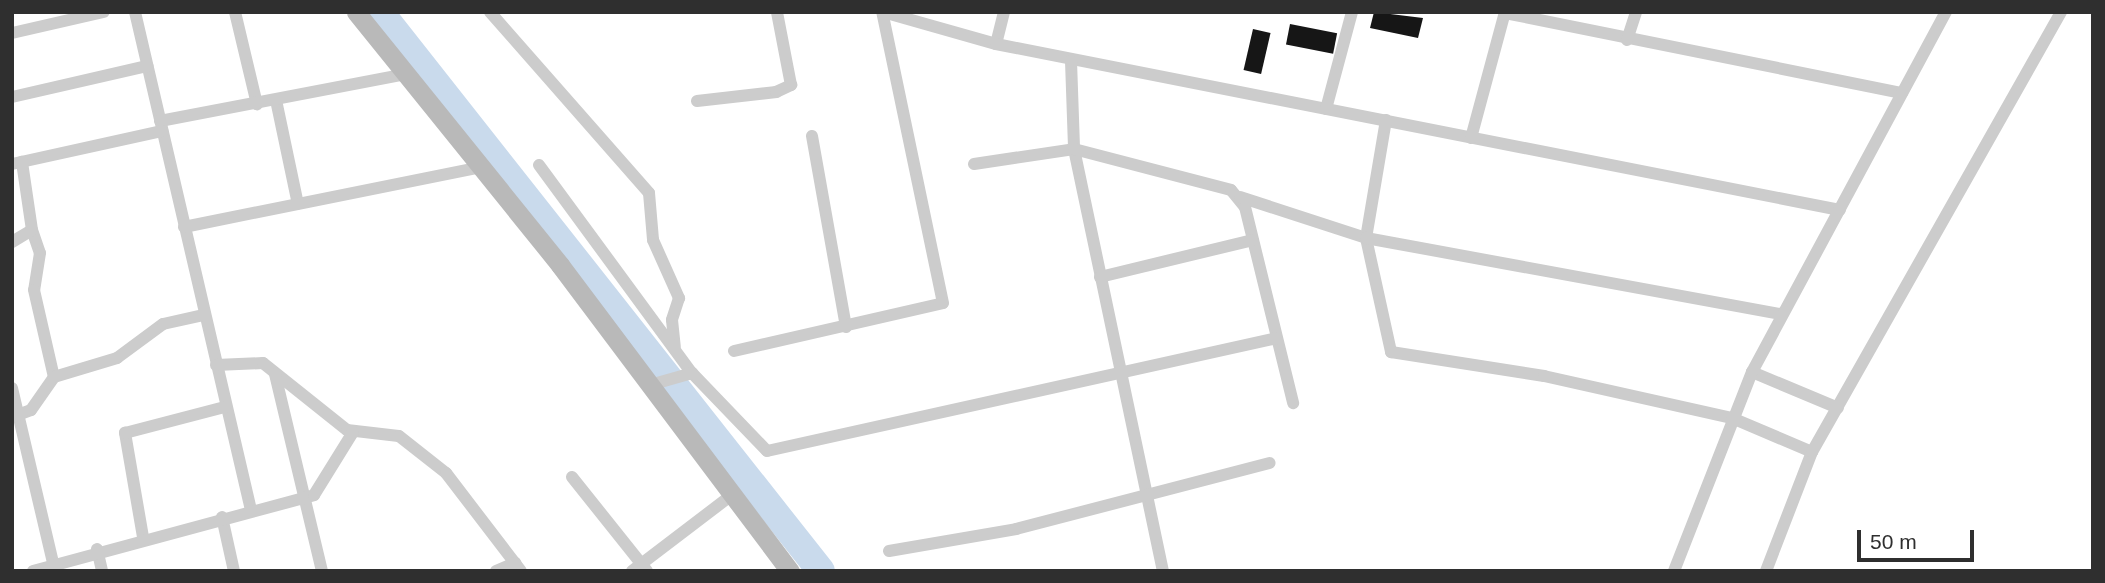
<!DOCTYPE html>
<style>
body{margin:0}
#map{position:relative;width:2105px;height:583px;overflow:hidden;background:#fff;font-family:Arial,sans-serif}
div>[style]{position:absolute}
[style*='--x']{left:calc(var(--x)*1px);top:calc(var(--y)*1px);width:calc(var(--w)*1px);rotate:calc(var(--a)*1deg)}
.river>*{height:28px;margin:-14px;padding:0 14px;transform-origin:14px;border-radius:14px;background:#c9daec}
.building>*{inset:0;background:#161616;transform-origin:0 0}
.street>*{height:12px;margin:-6px;padding:0 6px;transform-origin:6px;border-radius:6px;background:#ccc}
.secondary>*{height:19px;margin:-9.5px;padding:0 9.5px;transform-origin:9.5px;border-radius:9.5px;background:#b9b9b9}
span{translate:-50% -50%;white-space:nowrap;text-align:center;line-height:1.15;-webkit-text-stroke:7px #fff;paint-order:stroke}
.frame{position:absolute;inset:0;border:14px solid #2f2f2f;pointer-events:none}
.scale{position:absolute;left:1857px;top:530px;width:117px;height:32px;box-sizing:border-box;border:4px solid #2f2f2f;border-top:0;padding-left:9px;font-size:21px;line-height:24px;white-space:nowrap;color:#2f2f2f;-webkit-text-stroke:5px #fff;paint-order:stroke}
</style>
<div id="map">
<div class="river">
<i style="--x:380;--y:12;--w:712;--a:51.73"></i>
</div>
<div class="building">
<i style="clip-path:polygon(1374px 12px,1423px 18px,1418px 38px,1370px 28px)"></i>
<i style="left:1290px;top:24px;width:48px;height:21px;rotate:11deg"></i>
<i style="left:1253px;top:29px;width:18px;height:42px;rotate:13deg"></i>
</div>
<div class="street">
<i style="--x:135;--y:12;--w:511;--a:76.89"></i>
<i style="--x:235;--y:12;--w:95;--a:76.6"></i>
<i style="--x:490;--y:12;--w:241;--a:48.7"></i>
<i style="--x:649;--y:193;--w:47;--a:85.1"></i>
<i style="--x:653;--y:240;--w:64;--a:65.9"></i>
<i style="--x:679;--y:298;--w:23;--a:108"></i>
<i style="--x:672;--y:320;--w:27;--a:84"></i>
<i style="--x:883;--y:12;--w:117;--a:15.8"></i>
<i style="--x:1004;--y:12;--w:33;--a:104"></i>
<i style="--x:996;--y:44;--w:860;--a:11.13"></i>
<i style="--x:1505;--y:13;--w:405;--a:11.4"></i>
<i style="--x:12;--y:33;--w:94;--a:-12.9"></i>
<i style="--x:1627;--y:40;--w:29;--a:-72"></i>
<i style="--x:1071;--y:61;--w:88;--a:88"></i>
<i style="--x:1074;--y:149;--w:431;--a:78.1"></i>
<i style="--x:12;--y:97;--w:139;--a:-12.9"></i>
<i style="--x:276;--y:100;--w:106;--a:78.1"></i>
<i style="--x:697;--y:101;--w:80;--a:-6.5"></i>
<i style="--x:776;--y:92;--w:17;--a:-25"></i>
<i style="--x:791;--y:85;--w:74;--a:-100.9"></i>
<i style="--x:1326;--y:109;--w:100;--a:-75"></i>
<i style="--x:1386;--y:120;--w:120;--a:99.6"></i>
<i style="--x:1366;--y:238;--w:117;--a:77.6"></i>
<i style="--x:1391;--y:352;--w:155;--a:8.9"></i>
<i style="--x:1544;--y:376;--w:193;--a:12.6"></i>
<i style="--x:1732;--y:418;--w:87;--a:23"></i>
<i style="--x:160;--y:121;--w:250;--a:-10.8"></i>
<i style="--x:812;--y:136;--w:194;--a:79.9"></i>
<i style="--x:1471;--y:138;--w:131;--a:-74.9"></i>
<i style="--x:12;--y:164;--w:154;--a:-12.4"></i>
<i style="--x:974;--y:164;--w:101;--a:-8.5"></i>
<i style="--x:1074;--y:149;--w:162;--a:14.6"></i>
<i style="--x:1231;--y:190;--w:22;--a:51"></i>
<i style="--x:1245;--y:207;--w:202;--a:76.2"></i>
<i style="--x:539;--y:165;--w:258;--a:53.7"></i>
<i style="--x:692;--y:373;--w:108;--a:46.1"></i>
<i style="--x:767;--y:451;--w:522;--a:-12.49"></i>
<i style="--x:1240;--y:197;--w:133;--a:18"></i>
<i style="--x:1366;--y:238;--w:423;--a:10.4"></i>
<i style="--x:184;--y:227;--w:303;--a:-11.4"></i>
<i style="--x:32;--y:230;--w:24;--a:71"></i>
<i style="--x:40;--y:253;--w:37;--a:99"></i>
<i style="--x:34;--y:290;--w:89;--a:77.1"></i>
<i style="--x:12;--y:242;--w:23;--a:-31"></i>
<i style="--x:32;--y:230;--w:69;--a:-98.4"></i>
<i style="--x:1100;--y:277;--w:157;--a:-13.6"></i>
<i style="--x:734;--y:351;--w:214;--a:-12.9"></i>
<i style="--x:943;--y:303;--w:297;--a:-101.8"></i>
<i style="--x:216;--y:365;--w:47;--a:-2.4"></i>
<i style="--x:263;--y:363;--w:107;--a:38.6"></i>
<i style="--x:347;--y:430;--w:52;--a:6.6"></i>
<i style="--x:399;--y:436;--w:60;--a:38.2"></i>
<i style="--x:446;--y:473;--w:123;--a:52.6"></i>
<i style="--x:1752;--y:372;--w:93;--a:22.7"></i>
<i style="--x:275;--y:374;--w:203;--a:76.6"></i>
<i style="--x:650;--y:385;--w:44;--a:-15.9"></i>
<i style="--x:12;--y:388;--w:180;--a:76.8"></i>
<i style="--x:12;--y:417;--w:20;--a:-20"></i>
<i style="--x:31;--y:410;--w:40;--a:-55.1"></i>
<i style="--x:54;--y:377;--w:66;--a:-16.8"></i>
<i style="--x:117;--y:358;--w:57;--a:-36.5"></i>
<i style="--x:163;--y:324;--w:42;--a:-12.4"></i>
<i style="--x:572;--y:477;--w:120;--a:51.4"></i>
<i style="--x:222;--y:517;--w:55;--a:77.5"></i>
<i style="--x:143;--y:537;--w:106;--a:-99.8"></i>
<i style="--x:125;--y:433;--w:103;--a:-14.6"></i>
<i style="--x:97;--y:549;--w:23;--a:77"></i>
<i style="--x:889;--y:551;--w:129;--a:-9.8"></i>
<i style="--x:1016;--y:529;--w:262;--a:-14.6"></i>
<i style="--x:33;--y:571;--w:291;--a:-15.1"></i>
<i style="--x:314;--y:495;--w:74;--a:-58.2"></i>
<i style="--x:496;--y:571;--w:21;--a:-23"></i>
<i style="--x:632;--y:571;--w:127;--a:-37.3"></i>
<i style="--x:1674;--y:571;--w:214;--a:-68.6"></i>
<i style="--x:1752;--y:372;--w:409;--a:-61.7"></i>
<i style="--x:1766;--y:571;--w:128;--a:-68.9"></i>
<i style="--x:1812;--y:452;--w:506;--a:-60.49"></i>
</div>
<div class="secondary">
<i style="--x:356;--y:12;--w:325;--a:51.1"></i>
<i style="--x:560;--y:265;--w:383;--a:53.1"></i>
</div>
<div class="frame"></div>
<div class="scale">50 m</div>
</div>
